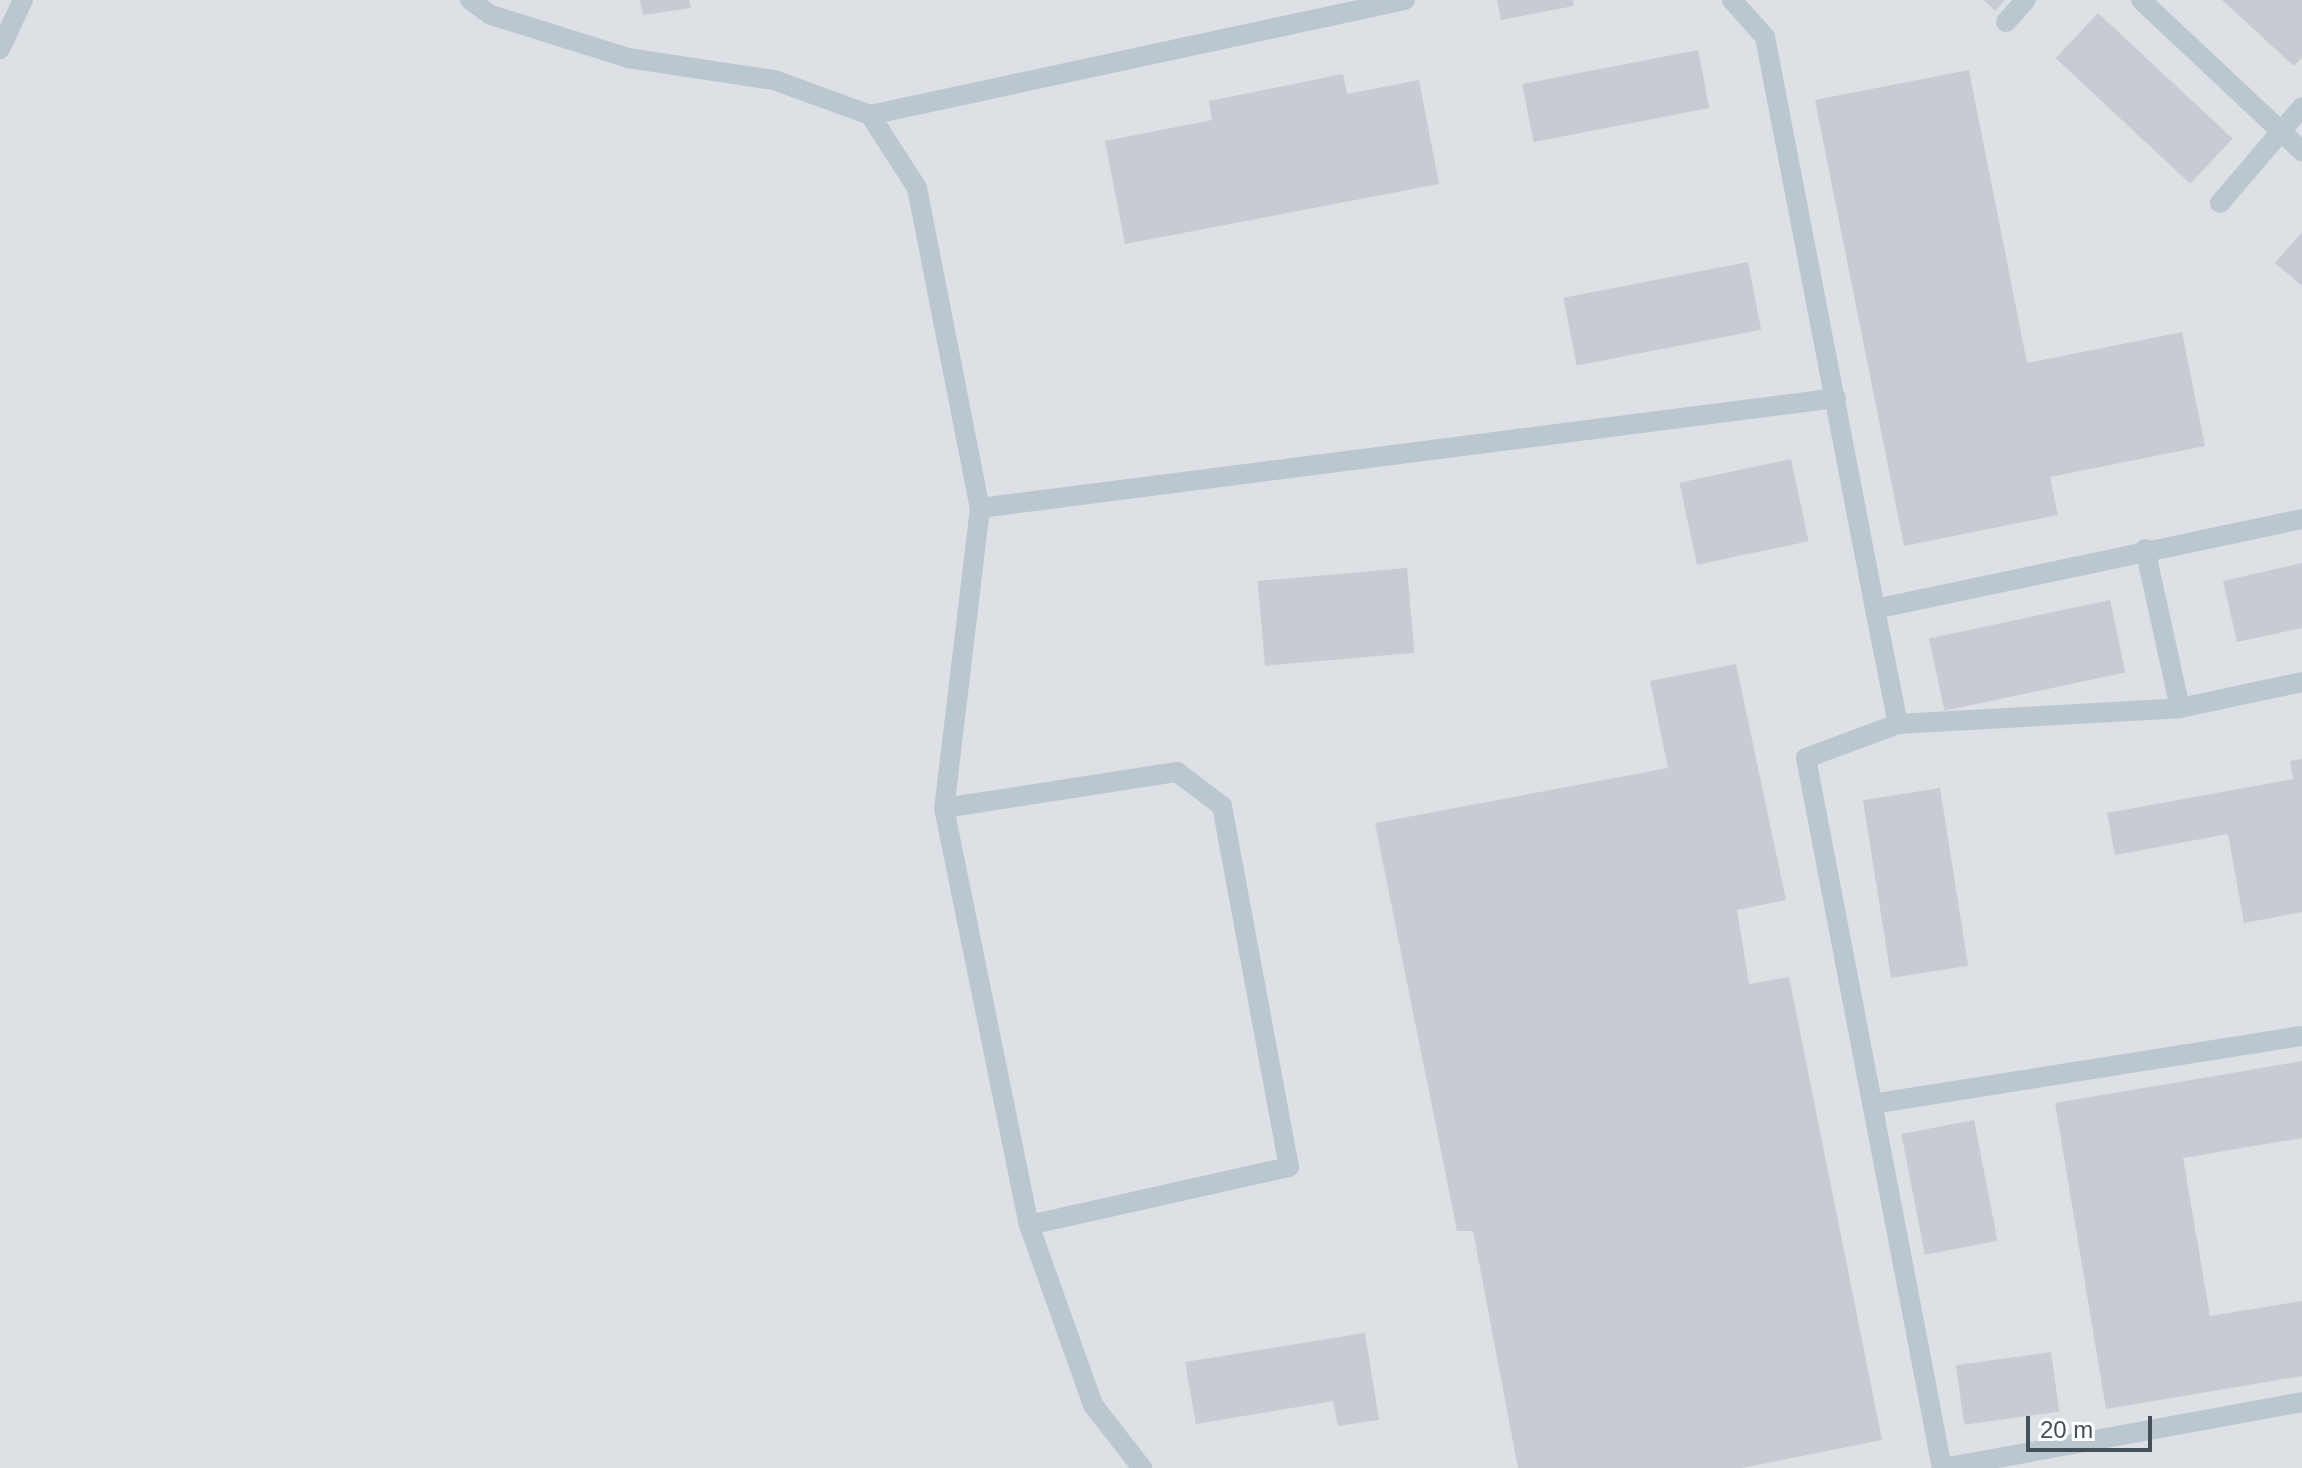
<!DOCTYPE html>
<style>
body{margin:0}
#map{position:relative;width:2302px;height:1468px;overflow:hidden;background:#eeebeb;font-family:Helvetica,sans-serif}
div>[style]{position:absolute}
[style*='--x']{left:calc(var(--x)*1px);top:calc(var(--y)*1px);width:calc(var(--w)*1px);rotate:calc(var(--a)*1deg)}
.airport>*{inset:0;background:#dde0e4;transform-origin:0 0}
.building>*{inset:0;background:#c8cbd1;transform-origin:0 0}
.lane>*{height:20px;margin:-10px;padding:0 10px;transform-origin:10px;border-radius:10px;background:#bbc7cf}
span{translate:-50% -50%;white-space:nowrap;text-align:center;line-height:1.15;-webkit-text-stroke:6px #fff;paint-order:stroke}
.scale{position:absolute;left:2026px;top:1416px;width:126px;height:36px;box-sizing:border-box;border:4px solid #435059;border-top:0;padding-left:10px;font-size:24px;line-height:28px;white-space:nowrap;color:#435059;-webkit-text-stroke:6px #fff;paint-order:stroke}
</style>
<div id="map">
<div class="airport">
<i style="left:0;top:0;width:2302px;height:1468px"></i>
</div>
<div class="building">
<i style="clip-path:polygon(640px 0,689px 0,691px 8px,643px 15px)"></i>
<i style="clip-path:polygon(1497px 0,1573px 0,1574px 6px,1501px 20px)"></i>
<i style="clip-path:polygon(1984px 0,2005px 0,1995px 11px)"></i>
<i style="clip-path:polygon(2222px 0,2302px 0,2302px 57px,2294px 66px)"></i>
<i style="left:2098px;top:13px;width:184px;height:62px;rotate:43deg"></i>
<i style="left:1698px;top:50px;width:59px;height:179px;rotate:79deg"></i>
<i style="clip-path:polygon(1969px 70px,2027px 363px,2182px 332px,2205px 446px,2050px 477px,2058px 515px,1904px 546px,1815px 100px)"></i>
<i style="clip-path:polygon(1343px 74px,1347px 94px,1419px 80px,1439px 184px,1125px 244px,1105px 141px,1212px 120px,1209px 101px)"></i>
<i style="clip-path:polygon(2302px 232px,2302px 286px,2275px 263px)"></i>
<i style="left:1748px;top:262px;width:69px;height:188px;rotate:79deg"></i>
<i style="left:1791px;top:459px;width:84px;height:114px;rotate:78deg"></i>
<i style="clip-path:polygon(2302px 563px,2302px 628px,2237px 642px,2223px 581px)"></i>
<i style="left:1407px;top:568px;width:85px;height:150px;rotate:85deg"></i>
<i style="left:2110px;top:600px;width:74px;height:185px;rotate:78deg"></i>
<i style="clip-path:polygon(1736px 664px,1786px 900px,1737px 910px,1749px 984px,1789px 977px,1882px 1440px,1742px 1468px,1518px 1468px,1473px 1231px,1457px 1231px,1375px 823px,1668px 768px,1650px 681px)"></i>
<i style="clip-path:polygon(2302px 759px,2302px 912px,2244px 923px,2228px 834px,2115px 855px,2107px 813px,2293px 779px,2290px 761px)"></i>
<i style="left:1940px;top:788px;width:180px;height:78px;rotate:81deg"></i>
<i style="clip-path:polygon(2302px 1061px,2302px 1138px,2183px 1158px,2210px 1316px,2302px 1301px,2302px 1376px,2106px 1409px,2055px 1103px)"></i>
<i style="left:1974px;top:1120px;width:123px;height:74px;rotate:79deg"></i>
<i style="clip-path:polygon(1365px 1333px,1379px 1420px,1338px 1426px,1333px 1401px,1196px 1424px,1185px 1362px)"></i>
<i style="left:2051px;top:1352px;width:60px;height:96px;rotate:82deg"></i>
</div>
<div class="lane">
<i style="--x:470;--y:0;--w:26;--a:36"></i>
<i style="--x:491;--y:15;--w:144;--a:17.4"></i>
<i style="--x:628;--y:58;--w:148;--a:8.6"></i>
<i style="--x:774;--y:80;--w:102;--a:20"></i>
<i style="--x:870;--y:115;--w:87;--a:57.2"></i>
<i style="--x:917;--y:188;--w:326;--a:78.9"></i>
<i style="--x:980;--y:508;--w:302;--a:96.8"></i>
<i style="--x:944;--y:808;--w:426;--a:78.5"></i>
<i style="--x:1029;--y:1225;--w:191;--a:70.4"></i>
<i style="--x:1093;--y:1405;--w:80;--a:52.1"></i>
<i style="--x:1732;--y:0;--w:50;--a:48.3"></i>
<i style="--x:1765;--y:37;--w:582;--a:79.11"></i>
<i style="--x:1875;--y:609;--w:436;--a:-11.9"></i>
<i style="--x:2141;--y:0;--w:221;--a:43.2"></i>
<i style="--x:2006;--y:22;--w:30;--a:-48"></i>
<i style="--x:0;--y:49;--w:54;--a:-64.9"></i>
<i style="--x:870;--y:115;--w:547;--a:-12.13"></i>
<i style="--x:2220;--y:203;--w:126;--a:-49.5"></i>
<i style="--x:980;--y:508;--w:863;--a:-7.32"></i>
<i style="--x:2145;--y:549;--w:163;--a:77.6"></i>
<i style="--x:2180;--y:708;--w:125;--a:-12"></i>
<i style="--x:1875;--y:609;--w:117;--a:78.7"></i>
<i style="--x:1898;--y:724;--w:282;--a:-3.2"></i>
<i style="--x:1898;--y:724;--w:98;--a:159.7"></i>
<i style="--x:1806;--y:758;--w:723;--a:79.16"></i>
<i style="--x:944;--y:808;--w:236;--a:-8.8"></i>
<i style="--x:1177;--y:772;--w:56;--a:37.1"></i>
<i style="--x:1222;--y:806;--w:367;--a:79.5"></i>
<i style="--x:1289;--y:1167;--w:266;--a:167.4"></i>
<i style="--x:1872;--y:1104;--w:435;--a:-9"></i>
<i style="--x:1943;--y:1468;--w:365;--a:-10.4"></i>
</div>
<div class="scale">20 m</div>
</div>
